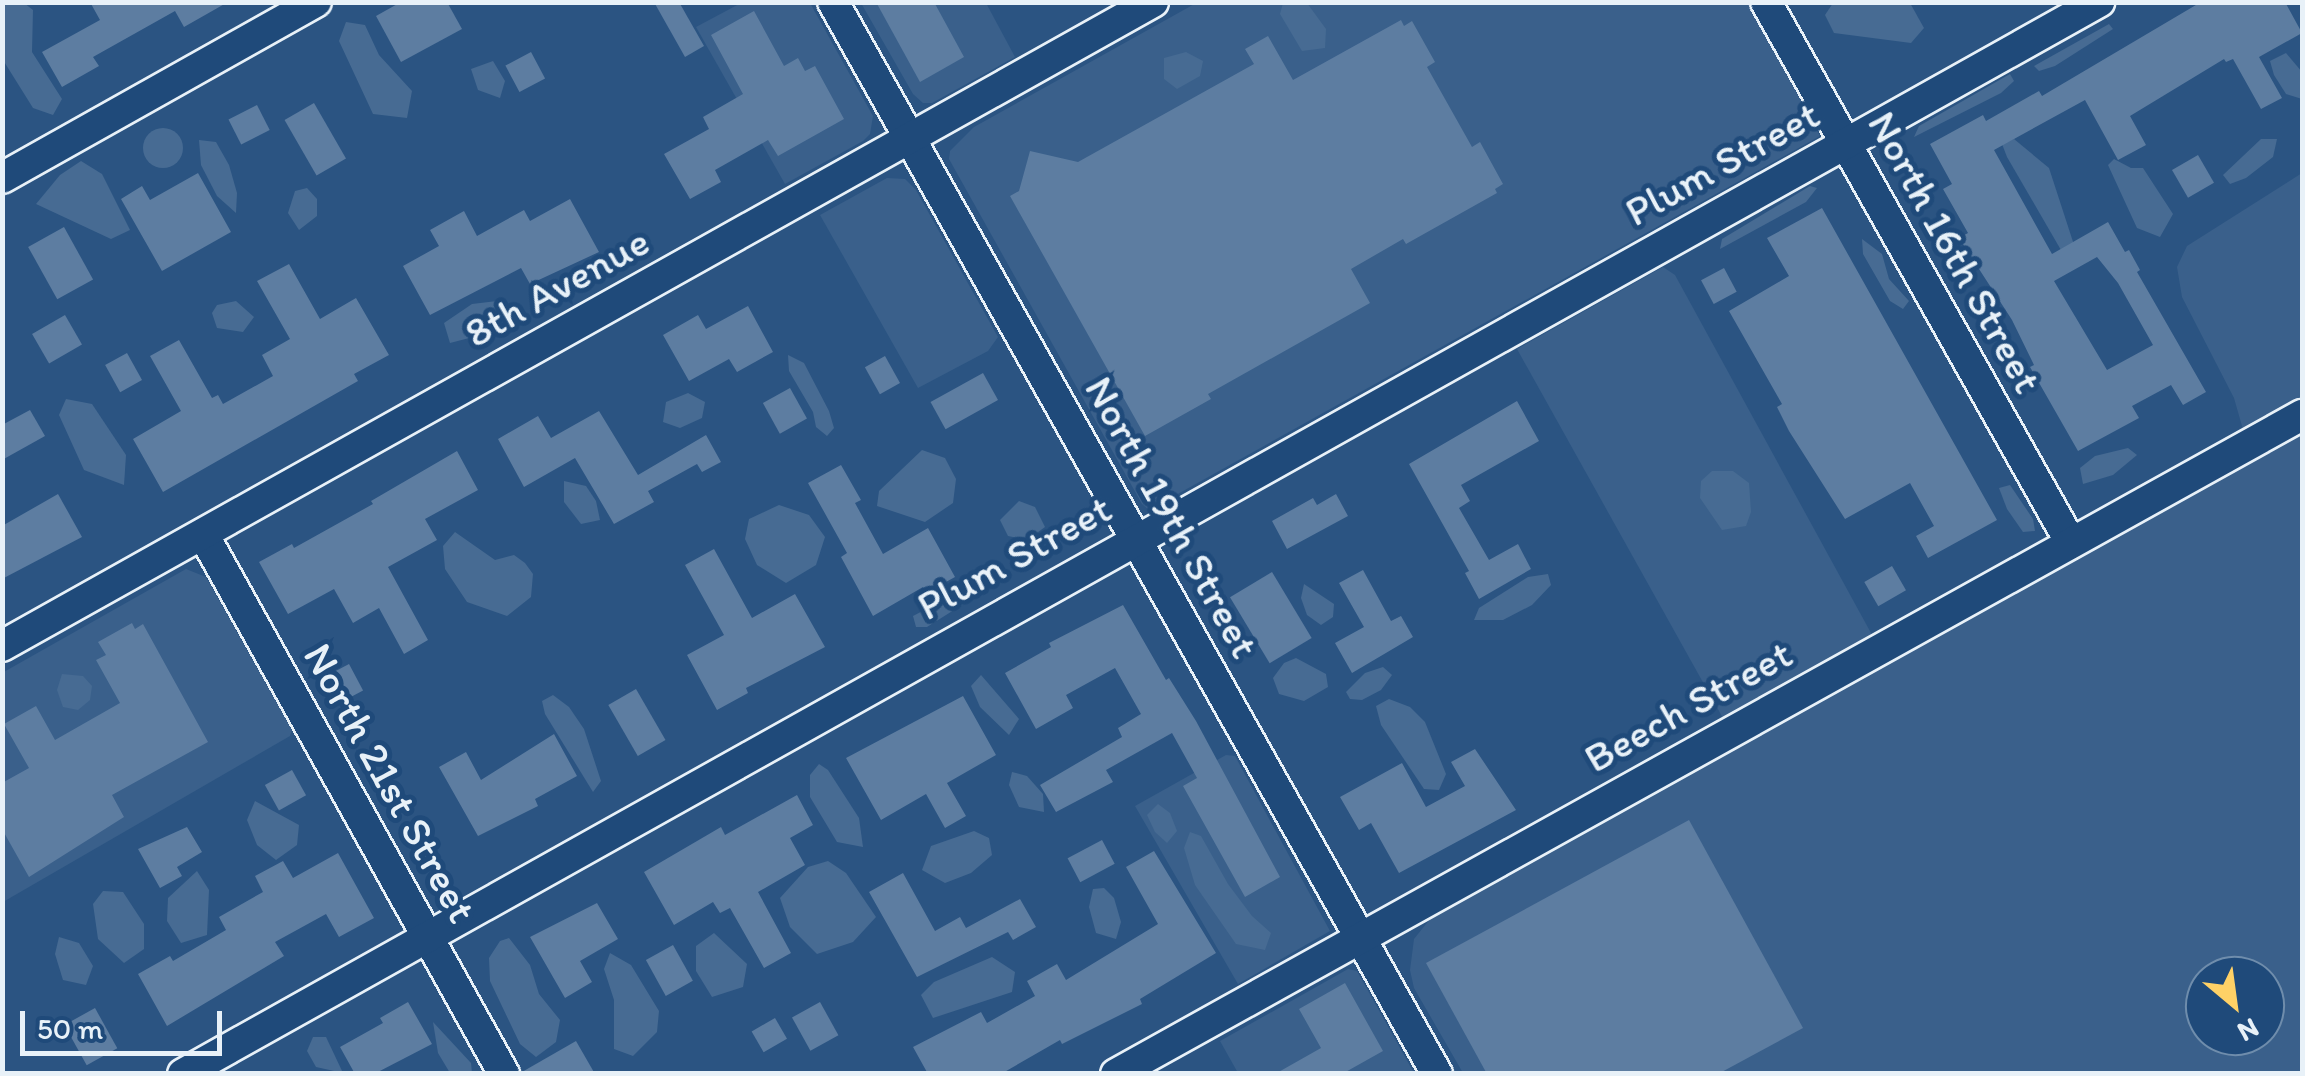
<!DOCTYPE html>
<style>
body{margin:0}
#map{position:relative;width:2305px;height:1076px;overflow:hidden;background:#2b5482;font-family:Itim,sans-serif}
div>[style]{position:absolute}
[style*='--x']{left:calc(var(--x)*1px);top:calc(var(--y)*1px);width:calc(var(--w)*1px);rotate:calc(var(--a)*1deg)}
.built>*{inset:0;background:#3a608b}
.green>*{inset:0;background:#476b93}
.round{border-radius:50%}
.building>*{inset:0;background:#5d7da1;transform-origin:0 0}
.roads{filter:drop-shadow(2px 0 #e8f1f8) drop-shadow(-2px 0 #e8f1f8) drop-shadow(0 2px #e8f1f8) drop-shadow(0 -2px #e8f1f8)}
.minor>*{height:30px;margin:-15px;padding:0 15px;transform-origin:15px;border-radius:15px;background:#1f4a7a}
span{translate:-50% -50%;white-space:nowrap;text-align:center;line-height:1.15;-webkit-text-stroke:10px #1f4a7a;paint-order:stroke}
.street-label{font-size:42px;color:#e8f1f8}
.frame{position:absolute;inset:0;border:5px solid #e8f1f8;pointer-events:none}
.north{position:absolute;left:2185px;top:956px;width:100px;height:100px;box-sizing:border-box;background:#1f4a7a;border:2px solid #6f8dac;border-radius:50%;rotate:151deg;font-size:28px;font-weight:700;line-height:40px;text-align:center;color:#e8f1f8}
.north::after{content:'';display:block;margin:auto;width:35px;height:45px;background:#ffd166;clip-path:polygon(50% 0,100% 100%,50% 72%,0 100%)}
.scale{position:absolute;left:20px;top:1011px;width:202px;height:45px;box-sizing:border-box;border:5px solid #e8f1f8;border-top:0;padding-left:12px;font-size:30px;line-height:35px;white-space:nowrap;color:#e8f1f8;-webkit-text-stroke:8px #1f4a7a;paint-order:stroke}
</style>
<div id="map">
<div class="built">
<i style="clip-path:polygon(1198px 2px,1748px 3px,1820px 136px,1149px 510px,1142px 504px,949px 159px,950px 151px,974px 127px)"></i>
<i style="clip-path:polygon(741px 3px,810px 3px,873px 116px,870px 134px,863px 141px,785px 184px,696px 27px)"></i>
<i style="clip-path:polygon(861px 3px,986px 3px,1015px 57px,932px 103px,923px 103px,913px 94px)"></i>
<i style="clip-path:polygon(2302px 173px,2302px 401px,2244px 433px,2234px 398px,2182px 297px,2177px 267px,2187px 246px)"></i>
<i style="clip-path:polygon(887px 178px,905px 179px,916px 190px,998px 337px,988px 351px,918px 388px,820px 215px)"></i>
<i style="clip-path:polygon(1663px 267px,1675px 275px,1871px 633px,1868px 640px,1724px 720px,1517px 349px)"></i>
<i style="clip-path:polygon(evenodd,2302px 433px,2302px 1073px,1463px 1073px,1414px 988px,1410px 970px,1414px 939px,1434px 914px,2302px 433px,2205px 976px,2265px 976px,2265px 1036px,2205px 1036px,2205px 976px)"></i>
<i style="clip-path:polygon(186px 569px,206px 577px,292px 730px,290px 736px,3px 902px,2px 673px)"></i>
<i style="clip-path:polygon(1226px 755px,1235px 756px,1330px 931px,1238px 984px,1135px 806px)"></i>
<i style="clip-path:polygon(1348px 969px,1357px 971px,1414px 1073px,1238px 1073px,1220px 1041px)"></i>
</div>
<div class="green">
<i style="clip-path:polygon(3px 2px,24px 3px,33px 10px,32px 52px,62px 99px,53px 115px,33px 108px,3px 60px)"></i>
<i style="clip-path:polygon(1283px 3px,1307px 3px,1326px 29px,1325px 48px,1302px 51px,1280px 14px)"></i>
<i style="clip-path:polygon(1833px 3px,1910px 3px,1924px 28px,1911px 43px,1834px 33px,1825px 15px)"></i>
<i style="clip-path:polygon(346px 22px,365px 25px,379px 55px,412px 91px,407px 118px,373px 114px,339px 41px)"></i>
<i style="clip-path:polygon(2109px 24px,2113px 29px,2055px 66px,2039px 71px,2034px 66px)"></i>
<i style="clip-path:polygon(1186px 52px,1203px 61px,1200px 76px,1177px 89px,1164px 79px,1164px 58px)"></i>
<i style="clip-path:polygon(2286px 53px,2302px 72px,2302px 99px,2286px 94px,2274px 75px,2270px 61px)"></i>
<i style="clip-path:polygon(493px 61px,505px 81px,500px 98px,478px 90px,471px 69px)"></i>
<i style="clip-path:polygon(2010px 74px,2014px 81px,2001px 93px,1914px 137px,1919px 126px)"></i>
<i class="round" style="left:143px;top:128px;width:40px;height:40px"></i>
<i style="clip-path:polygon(2014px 139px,2049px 168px,2076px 251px,2065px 257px,2007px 157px,2002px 144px)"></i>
<i style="clip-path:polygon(2261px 139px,2277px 139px,2273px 157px,2246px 178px,2230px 184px,2223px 175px)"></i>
<i style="clip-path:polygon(199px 140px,216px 142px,229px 165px,237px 193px,236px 213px,217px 196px,201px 165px)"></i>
<i style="clip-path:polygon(2114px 159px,2131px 168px,2143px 168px,2173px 214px,2160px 237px,2137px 228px,2108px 165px)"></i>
<i style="clip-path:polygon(81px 161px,102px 174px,130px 230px,111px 239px,36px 204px,60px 175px)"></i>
<i style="clip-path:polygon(1810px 186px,1817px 188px,1806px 202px,1720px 249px,1722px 239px)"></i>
<i style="clip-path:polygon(307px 188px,317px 199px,317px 216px,299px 230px,288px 213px,295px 191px)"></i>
<i style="clip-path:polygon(1862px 239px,1882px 254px,1889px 279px,1909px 301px,1903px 309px,1890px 301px,1863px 254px)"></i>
<i style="clip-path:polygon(236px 301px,254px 317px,243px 332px,217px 328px,212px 313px,217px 305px)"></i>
<i style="clip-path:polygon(497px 301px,507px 308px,477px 336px,450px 343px,444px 323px,472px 304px)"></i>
<i style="clip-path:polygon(788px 355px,804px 363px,829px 411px,834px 428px,827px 436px,816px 427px,813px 412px,789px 371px)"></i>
<i style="clip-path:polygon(688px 393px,705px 402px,702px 418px,680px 428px,663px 422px,666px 402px)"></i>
<i style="clip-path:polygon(66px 399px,92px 404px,126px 455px,124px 485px,84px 470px,59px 415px)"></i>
<i style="clip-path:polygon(2128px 448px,2137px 455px,2113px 475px,2083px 484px,2080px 468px,2095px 456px)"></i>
<i style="clip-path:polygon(922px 450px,945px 458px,956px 479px,953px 503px,925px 522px,877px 506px,879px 491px)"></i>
<i style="clip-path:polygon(1712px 471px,1733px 471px,1749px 483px,1751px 512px,1746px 526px,1722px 530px,1700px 498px,1701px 481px)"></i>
<i style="clip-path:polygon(564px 481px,586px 486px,596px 501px,600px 520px,581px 524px,564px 502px)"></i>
<i style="clip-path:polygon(2010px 485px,2033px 519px,2035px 531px,2023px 532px,2007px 509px,1999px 488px)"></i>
<i style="clip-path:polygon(1019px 501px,1035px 507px,1045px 527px,1027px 540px,1008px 536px,1000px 520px)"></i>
<i style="clip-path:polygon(779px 505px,809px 515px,825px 537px,816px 565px,786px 583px,757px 565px,745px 539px,749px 519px)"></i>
<i style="clip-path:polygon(455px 532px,495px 560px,514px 555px,525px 563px,533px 574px,531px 597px,507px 616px,467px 602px,445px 569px,443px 546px)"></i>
<i style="clip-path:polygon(1548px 574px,1551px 585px,1532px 605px,1503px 620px,1474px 620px,1479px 608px,1528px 577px)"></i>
<i style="clip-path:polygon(1304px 584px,1334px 604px,1333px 617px,1321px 625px,1307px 615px,1301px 598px)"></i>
<i style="clip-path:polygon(957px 593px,973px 598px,927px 627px,916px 627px,913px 616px)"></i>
<i style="clip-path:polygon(1296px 658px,1326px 674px,1328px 687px,1304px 701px,1279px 694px,1273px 678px,1284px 663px)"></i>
<i style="clip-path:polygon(1383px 667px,1392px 675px,1381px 690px,1362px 700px,1350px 699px,1346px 692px,1365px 673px)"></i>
<i style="clip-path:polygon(62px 674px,83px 676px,92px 686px,90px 700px,78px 710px,63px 707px,57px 690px)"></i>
<i style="clip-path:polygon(981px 675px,1019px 719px,1009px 735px,980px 707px,971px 686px)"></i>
<i style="clip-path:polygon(553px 695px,569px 707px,584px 729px,601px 781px,593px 792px,545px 714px,542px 701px)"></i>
<i style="clip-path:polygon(1389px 699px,1410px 707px,1425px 722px,1446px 774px,1439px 790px,1424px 789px,1381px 725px,1376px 706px)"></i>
<i style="clip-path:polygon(819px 764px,828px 770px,859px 818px,863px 847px,837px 842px,810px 797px,810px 775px)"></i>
<i style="clip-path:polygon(1012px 772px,1027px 776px,1043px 794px,1044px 812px,1019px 807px,1009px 785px)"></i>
<i style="clip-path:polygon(255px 801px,299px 825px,297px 845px,276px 860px,257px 845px,247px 820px)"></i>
<i style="clip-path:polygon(1158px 804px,1170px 813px,1177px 831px,1167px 843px,1155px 832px,1147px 815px)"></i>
<i style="clip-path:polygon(974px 831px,989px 838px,992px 855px,971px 873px,945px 883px,922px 870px,931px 846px)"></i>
<i style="clip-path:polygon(1190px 832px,1201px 836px,1228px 884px,1252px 916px,1271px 933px,1265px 950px,1236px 944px,1195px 885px,1184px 848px)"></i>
<i style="clip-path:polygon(828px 861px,846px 873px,876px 917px,853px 942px,817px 954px,790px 927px,780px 898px,808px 867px)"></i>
<i style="clip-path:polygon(197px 871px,209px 890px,207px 935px,181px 943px,167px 921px,168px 898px)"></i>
<i style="clip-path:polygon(1104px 888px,1114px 898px,1121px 922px,1116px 939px,1096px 933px,1089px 907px,1093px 889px)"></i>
<i style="clip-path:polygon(103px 891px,123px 892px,144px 924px,144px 949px,124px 963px,98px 939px,93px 904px)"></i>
<i style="clip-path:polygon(714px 933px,747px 964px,743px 987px,712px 997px,696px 971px,696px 946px)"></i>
<i style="clip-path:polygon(59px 937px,79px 943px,93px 966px,86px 985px,63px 980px,55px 954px)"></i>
<i style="clip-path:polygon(509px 938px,530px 965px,539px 994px,560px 1020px,556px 1042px,536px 1057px,520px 1044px,490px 981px,489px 958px,500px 941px)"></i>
<i style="clip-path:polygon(610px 953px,631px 965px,659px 1011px,657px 1032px,633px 1056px,614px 1049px,614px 1000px,604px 969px)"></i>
<i style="clip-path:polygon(992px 957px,1015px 972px,1012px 992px,933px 1018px,921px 995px,934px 982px)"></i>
<i style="clip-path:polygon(433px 1022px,471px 1063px,472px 1073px,450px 1073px,438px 1053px)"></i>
<i style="clip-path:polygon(313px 1037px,326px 1037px,343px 1073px,316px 1067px,307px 1051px)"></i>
</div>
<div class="building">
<i style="clip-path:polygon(90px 2px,228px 2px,184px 27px,175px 11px,93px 57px,99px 66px,62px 87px,42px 52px,100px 20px)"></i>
<i style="clip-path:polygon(401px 2px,447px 2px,462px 29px,401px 62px,376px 16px)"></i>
<i style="clip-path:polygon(654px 2px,679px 2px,704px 46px,685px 57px)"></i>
<i style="clip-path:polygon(876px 2px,934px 2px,964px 57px,920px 82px)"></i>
<i style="clip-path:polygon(evenodd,2201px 2px,2285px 2px,2302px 33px,2259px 57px,2282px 98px,2261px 109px,2233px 59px,2226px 62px,2224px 59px,2130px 116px,2146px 145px,2118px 160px,2085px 100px,1994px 150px,2052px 254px,2108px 222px,2125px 252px,2129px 250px,2140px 270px,2137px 272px,2206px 392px,2183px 405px,2171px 385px,2132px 406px,2139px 418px,2078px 451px,2030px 367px,2034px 365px,2012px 320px,1959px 238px,1968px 233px,1943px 189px,1952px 184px,1930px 144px,1983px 115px,1986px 121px,2039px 91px,2042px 96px,2201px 2px,2097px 257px,2118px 283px,2153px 345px,2107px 370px,2054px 281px,2097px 257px)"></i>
<i style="clip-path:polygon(754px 11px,784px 66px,798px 58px,805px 71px,815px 66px,844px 119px,778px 156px,768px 140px,715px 170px,721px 182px,690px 199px,664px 154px,709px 129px,703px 117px,743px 94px,711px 35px)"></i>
<i style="clip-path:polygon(1401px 20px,1404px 26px,1412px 21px,1435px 62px,1427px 67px,1472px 147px,1480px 142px,1503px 184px,1495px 189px,1497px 193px,1406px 244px,1403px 239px,1351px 269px,1370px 303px,1208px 394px,1211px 399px,1145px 436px,1010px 196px,1019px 191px,1030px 151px,1078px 162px,1254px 64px,1245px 49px,1268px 36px,1293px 80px)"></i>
<i style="left:531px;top:52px;width:30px;height:29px;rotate:62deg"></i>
<i style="left:314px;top:103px;width:64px;height:34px;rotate:60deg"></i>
<i style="left:257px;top:105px;width:28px;height:32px;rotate:63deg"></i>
<i style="left:2198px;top:155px;width:32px;height:30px;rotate:60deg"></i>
<i style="clip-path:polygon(198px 173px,231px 232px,162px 271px,121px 199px,142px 186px,150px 200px)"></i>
<i style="clip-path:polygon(570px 199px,599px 252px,530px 284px,521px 268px,430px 315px,403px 266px,439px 246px,430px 230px,464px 211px,477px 236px,524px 210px,530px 221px)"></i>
<i style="clip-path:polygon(1822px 208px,1997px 520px,1928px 558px,1916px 536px,1934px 526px,1910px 483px,1845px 519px,1789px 431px,1777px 407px,1782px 404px,1729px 311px,1789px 276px,1767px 238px)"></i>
<i style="left:64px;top:227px;width:60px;height:41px;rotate:61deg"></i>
<i style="clip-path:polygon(289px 264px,320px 319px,356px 298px,389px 355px,354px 374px,358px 381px,163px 492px,133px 439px,181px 411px,150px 356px,179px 340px,212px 398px,218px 395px,223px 404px,273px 376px,262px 355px,290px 339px,257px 281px)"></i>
<i style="left:1724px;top:268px;width:27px;height:26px;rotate:62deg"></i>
<i style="clip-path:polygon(748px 306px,773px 352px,737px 372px,729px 359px,689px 381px,663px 335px,698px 315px,706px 329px)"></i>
<i style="left:65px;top:315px;width:34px;height:38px;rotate:60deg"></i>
<i style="left:127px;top:353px;width:31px;height:25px;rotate:61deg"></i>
<i style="left:885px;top:356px;width:31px;height:23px;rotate:61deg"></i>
<i style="left:983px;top:373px;width:31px;height:60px;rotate:61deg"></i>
<i style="left:790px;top:388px;width:35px;height:31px;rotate:61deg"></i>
<i style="clip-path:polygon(1517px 401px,1539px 441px,1461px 485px,1470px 501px,1459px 508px,1489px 560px,1518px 544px,1531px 569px,1479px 599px,1465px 573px,1469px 571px,1409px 464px)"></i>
<i style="clip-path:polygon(30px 410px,45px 436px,2px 460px,2px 425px)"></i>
<i style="clip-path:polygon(599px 411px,638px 475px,706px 435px,721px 462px,702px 472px,697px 464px,648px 491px,654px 502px,614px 524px,575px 458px,524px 487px,498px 439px,538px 416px,551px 438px)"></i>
<i style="clip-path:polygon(457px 451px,478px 490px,425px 519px,437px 540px,388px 567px,428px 640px,404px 654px,379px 608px,353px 623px,334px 589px,288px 614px,259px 562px,292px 544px,294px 548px,373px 504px,371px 501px)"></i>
<i style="clip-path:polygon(841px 465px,861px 500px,855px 503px,883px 554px,928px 528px,955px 577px,926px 593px,923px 587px,873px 616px,841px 557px,847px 553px,808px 483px)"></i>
<i style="clip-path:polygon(58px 494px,82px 537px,2px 579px,2px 526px)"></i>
<i style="clip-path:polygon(1336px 494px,1348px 516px,1287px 549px,1272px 521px,1313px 498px,1317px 505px)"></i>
<i style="clip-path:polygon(714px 549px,752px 618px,795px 594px,825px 647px,746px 688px,748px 693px,717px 710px,687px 655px,724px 635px,685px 565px)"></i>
<i style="left:1892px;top:566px;width:28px;height:32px;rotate:60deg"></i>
<i style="clip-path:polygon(1363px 570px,1391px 621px,1401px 616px,1413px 637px,1352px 673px,1335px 643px,1364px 627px,1339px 583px)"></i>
<i style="left:1272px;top:572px;width:77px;height:49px;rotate:59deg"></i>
<i style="clip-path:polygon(1123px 605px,1166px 680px,1169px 678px,1196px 721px,1280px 877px,1245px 897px,1183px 786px,1197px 778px,1172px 733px,1106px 770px,1113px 782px,1056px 812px,1040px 785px,1122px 737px,1118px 728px,1141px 714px,1115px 668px,1066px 695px,1073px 708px,1036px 729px,1005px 673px,1051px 647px,1049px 643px)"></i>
<i style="clip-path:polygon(132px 623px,135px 629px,143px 624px,208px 742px,112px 795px,124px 817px,29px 877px,2px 829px,2px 783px,29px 768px,4px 724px,36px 706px,55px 740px,120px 703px,96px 660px,106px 655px,98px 642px)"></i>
<i style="left:349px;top:664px;width:30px;height:30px;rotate:62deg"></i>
<i style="left:636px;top:689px;width:59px;height:32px;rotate:60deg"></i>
<i style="clip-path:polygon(963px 696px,996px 755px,947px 783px,966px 816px,945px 828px,926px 794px,881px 820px,846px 758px)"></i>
<i style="clip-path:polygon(554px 734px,577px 776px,535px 799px,538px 806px,478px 836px,439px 767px,466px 752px,481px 780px)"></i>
<i style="clip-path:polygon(1475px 749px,1516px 810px,1399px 873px,1371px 823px,1359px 830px,1340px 797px,1402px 763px,1426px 807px,1465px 786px,1451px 762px)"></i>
<i style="left:292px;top:770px;width:29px;height:31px;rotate:61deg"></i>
<i style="clip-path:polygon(797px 795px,813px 825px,790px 838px,805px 865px,758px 892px,791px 953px,764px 968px,730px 908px,720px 913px,713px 902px,674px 925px,644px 872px,721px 827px,725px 835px)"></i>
<i style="clip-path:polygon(1689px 820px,1803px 1028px,1718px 1074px,1487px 1074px,1426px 963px)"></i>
<i style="clip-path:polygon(187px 827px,202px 852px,177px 867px,182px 876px,160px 888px,138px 849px)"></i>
<i style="left:1102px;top:840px;width:27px;height:39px;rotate:62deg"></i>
<i style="clip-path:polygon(1154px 851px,1216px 953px,1140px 999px,1142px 1004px,1062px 1044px,1060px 1040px,1001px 1074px,928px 1074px,913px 1047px,981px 1012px,987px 1023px,1035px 996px,1027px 981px,1057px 964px,1066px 980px,1158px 924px,1126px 867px)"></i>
<i style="clip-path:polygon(338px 853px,374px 918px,339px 937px,326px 914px,275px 942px,284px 956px,167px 1026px,138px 974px,170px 956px,173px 961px,226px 930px,219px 917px,263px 892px,255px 876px,283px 861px,293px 878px)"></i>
<i style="clip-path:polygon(903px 873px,935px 931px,960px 917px,966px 928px,1020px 899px,1036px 927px,1013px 940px,1008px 932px,917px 977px,869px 892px)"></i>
<i style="clip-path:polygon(597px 903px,618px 939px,580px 961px,592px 982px,565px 998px,530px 937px)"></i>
<i style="left:673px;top:945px;width:41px;height:31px;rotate:61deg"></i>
<i style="clip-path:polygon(1345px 983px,1383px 1051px,1342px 1074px,1275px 1074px,1321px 1048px,1299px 1009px)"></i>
<i style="clip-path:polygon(408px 1002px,432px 1044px,374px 1074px,355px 1074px,340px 1047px,383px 1023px,380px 1018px)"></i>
<i style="left:820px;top:1002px;width:38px;height:32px;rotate:61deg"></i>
<i style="left:95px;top:1008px;width:46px;height:35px;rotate:61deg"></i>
<i style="left:775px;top:1018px;width:24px;height:27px;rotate:60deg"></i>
<i style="clip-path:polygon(576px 1041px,595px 1074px,523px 1074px,522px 1072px)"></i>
</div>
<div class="roads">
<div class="minor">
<i style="--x:833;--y:2;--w:1230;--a:60.6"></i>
<i style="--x:1766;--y:2;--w:621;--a:60.59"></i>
<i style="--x:2;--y:178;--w:360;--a:-29.3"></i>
<i style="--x:203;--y:534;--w:618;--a:60.86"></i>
<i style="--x:2;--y:646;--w:1319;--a:-29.23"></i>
<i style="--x:183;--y:1074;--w:2196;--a:-29.23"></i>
<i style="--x:1116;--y:1074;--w:1357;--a:-29.06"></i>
</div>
</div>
<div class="street-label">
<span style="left:1722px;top:163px;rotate:-29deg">Plum Street</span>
<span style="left:1955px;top:252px;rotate:61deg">North 16th Street</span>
<span style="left:557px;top:287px;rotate:-29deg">8th Avenue</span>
<span style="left:1172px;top:517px;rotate:61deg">North 19th Street</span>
<span style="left:1014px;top:557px;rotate:-29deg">Plum Street</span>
<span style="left:1688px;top:706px;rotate:-29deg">Beech Street</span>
<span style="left:390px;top:783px;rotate:61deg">North 21st Street</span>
</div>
<div class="frame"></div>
<div class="north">N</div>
<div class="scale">50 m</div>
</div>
